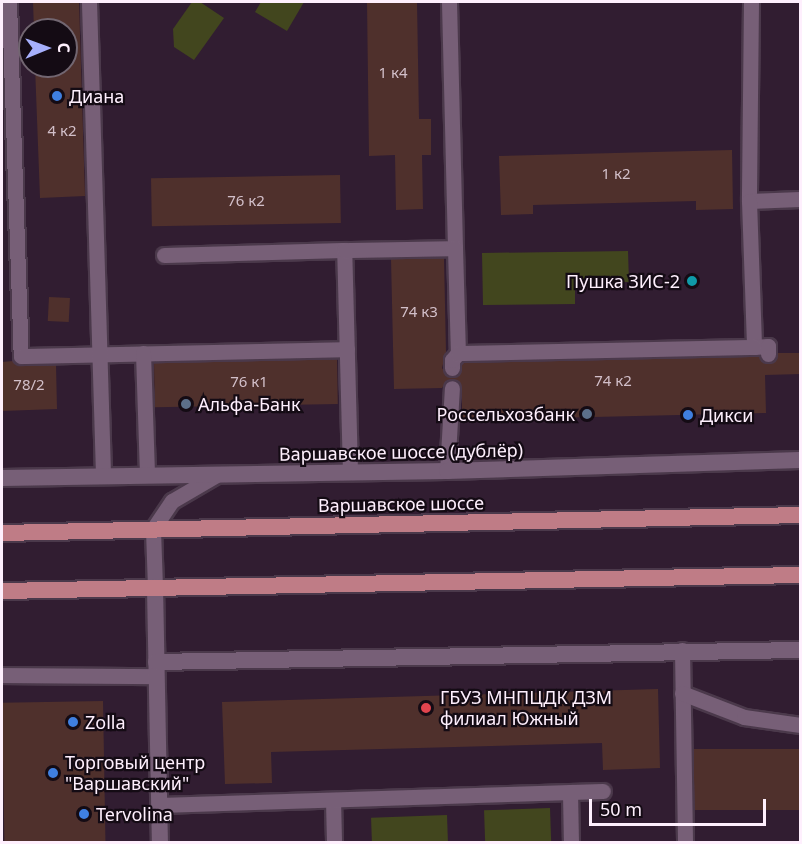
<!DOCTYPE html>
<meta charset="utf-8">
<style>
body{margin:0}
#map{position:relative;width:802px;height:844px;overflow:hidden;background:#311d31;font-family:"Noto Sans",sans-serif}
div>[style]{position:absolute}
.green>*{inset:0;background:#42461e;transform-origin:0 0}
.building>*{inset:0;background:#4f302c;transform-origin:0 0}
.roads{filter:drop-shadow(2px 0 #4b394b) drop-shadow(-2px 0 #4b394b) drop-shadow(0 2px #4b394b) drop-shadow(0 -2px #4b394b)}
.service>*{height:15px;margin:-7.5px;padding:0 7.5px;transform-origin:7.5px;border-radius:7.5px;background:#775f77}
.minor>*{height:16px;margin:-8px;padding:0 8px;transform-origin:8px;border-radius:8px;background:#775f77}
.tertiary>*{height:16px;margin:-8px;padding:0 8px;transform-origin:8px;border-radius:8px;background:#775f77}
.primary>*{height:16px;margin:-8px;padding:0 8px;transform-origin:8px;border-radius:8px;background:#bf7c86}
.dots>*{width:16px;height:16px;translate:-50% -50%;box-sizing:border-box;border:3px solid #140b14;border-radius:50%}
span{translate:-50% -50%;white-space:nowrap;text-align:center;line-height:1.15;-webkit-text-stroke:4.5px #140b14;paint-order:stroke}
.number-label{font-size:15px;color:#d2bfc9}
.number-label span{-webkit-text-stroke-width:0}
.poi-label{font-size:18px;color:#feeffd}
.left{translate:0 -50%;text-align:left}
.right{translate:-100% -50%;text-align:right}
.street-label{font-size:18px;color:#feeffd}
.frame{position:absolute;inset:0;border:3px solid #feeffd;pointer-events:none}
.north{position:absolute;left:18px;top:18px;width:60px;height:60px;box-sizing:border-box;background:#140b14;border:2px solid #726671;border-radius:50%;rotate:89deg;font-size:16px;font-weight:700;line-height:24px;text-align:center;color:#feeffd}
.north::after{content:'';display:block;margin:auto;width:21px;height:27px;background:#a7b0fc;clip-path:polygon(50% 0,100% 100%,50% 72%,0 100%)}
.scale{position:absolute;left:589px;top:799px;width:177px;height:27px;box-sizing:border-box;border:3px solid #feeffd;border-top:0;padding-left:8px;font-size:18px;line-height:21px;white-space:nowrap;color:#feeffd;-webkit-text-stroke:4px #140b14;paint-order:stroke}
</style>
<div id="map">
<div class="green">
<i style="clip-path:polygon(192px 2px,200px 2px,224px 18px,194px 60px,174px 47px,173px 29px)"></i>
<i style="clip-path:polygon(261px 2px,304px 2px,287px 31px,255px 12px)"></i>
<i style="clip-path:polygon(628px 251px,629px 282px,575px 283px,575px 304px,483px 305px,482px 253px)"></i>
<i style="left:550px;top:808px;width:34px;height:66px;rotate:88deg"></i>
<i style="left:447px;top:815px;width:27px;height:76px;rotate:88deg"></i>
</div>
<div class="building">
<i style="clip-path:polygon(33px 2px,79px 2px,85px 196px,40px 198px,35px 66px,66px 66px,66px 30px,34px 30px)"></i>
<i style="clip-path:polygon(367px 2px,417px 2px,419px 119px,431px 119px,431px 155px,422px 155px,423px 209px,396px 210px,395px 155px,369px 156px)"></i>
<i style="clip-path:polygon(732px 150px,733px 209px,696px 210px,696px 201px,533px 205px,533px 214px,501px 215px,499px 156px)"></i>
<i style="left:340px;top:175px;width:48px;height:189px;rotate:89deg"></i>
<i style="clip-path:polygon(444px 258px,446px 352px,442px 368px,448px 377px,457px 376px,463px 363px,759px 356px,763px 362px,769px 364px,776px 359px,778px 353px,801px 353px,801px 374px,765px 375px,766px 413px,462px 420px,462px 388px,457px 380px,447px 380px,442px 388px,394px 389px,391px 259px)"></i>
<i style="left:49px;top:297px;width:21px;height:24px;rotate:3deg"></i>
<i style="left:337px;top:359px;width:45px;height:183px;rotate:89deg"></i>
<i style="clip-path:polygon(13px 361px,21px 366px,56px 365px,57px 409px,2px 411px,2px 362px)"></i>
<i style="clip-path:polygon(658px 689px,660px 768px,603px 770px,602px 743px,271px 752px,272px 783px,225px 784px,222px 702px)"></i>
<i style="left:103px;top:701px;width:142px;height:101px;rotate:89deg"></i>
<i style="left:801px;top:749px;width:61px;height:107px;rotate:90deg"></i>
</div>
<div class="roads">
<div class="service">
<i style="left:9px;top:2px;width:354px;rotate:88.1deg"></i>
<i style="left:21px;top:356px;width:326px;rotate:-1.2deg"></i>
<i style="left:89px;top:2px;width:474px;rotate:88.3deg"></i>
<i style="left:449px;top:2px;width:246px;rotate:88.6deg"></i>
<i style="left:751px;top:2px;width:199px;rotate:90.6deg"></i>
<i style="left:749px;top:201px;width:51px;rotate:-2.2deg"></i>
<i style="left:749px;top:201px;width:146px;rotate:88deg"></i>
<i style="left:754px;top:347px;width:14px;rotate:-4deg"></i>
<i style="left:768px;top:346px;width:8px;rotate:90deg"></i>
<i style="left:164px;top:255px;width:180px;rotate:-1.6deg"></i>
<i style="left:143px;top:353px;width:122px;rotate:88.1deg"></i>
<i style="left:452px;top:368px;width:8px;rotate:-90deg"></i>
<i style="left:452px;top:360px;width:9px;rotate:-49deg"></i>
<i style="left:447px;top:471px;width:83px;rotate:-86.6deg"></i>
<i style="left:350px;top:472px;width:222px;rotate:-91.5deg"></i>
<i style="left:344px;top:250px;width:111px;rotate:-1deg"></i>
<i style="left:455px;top:248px;width:105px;rotate:88.4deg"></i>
<i style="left:458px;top:353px;width:296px;rotate:-1.2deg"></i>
<i style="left:155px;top:587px;width:58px;rotate:-92deg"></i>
<i style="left:153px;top:529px;width:34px;rotate:-56deg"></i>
<i style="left:172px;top:501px;width:50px;rotate:-30.2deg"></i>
<i style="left:682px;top:650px;width:192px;rotate:89.1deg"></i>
<i style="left:2px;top:675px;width:154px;rotate:0.4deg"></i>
<i style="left:682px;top:693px;width:66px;rotate:21.2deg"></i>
<i style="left:744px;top:717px;width:57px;rotate:8.1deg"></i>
<i style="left:570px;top:792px;width:50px;rotate:88.9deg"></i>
<i style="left:333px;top:800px;width:42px;rotate:88.6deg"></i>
<i style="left:159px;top:805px;width:444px;rotate:-1.8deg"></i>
</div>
<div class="minor">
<i style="left:155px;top:587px;width:255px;rotate:88.9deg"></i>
<i style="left:156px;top:662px;width:644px;rotate:-1.07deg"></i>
</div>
<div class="tertiary">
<i style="left:2px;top:478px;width:445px;rotate:-0.9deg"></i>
<i style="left:447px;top:471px;width:353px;rotate:-1.8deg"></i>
</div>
<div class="primary">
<i style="left:2px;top:533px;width:798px;rotate:-1.29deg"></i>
<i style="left:2px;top:591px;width:798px;rotate:-1.15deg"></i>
</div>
</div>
<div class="dots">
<i style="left:57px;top:96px;background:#3f7fe0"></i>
<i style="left:692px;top:281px;background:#0f9aa8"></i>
<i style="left:186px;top:404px;background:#5c6f8a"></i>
<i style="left:587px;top:414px;background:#5c6f8a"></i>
<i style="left:688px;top:415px;background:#3f7fe0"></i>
<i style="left:426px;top:708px;background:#e0444e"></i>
<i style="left:73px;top:722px;background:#3f7fe0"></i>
<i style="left:53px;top:773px;background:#3f7fe0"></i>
<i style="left:84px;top:814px;background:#3f7fe0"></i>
</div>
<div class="number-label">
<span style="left:393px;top:73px">1 к4</span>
<span style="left:62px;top:131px">4 к2</span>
<span style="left:616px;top:174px">1 к2</span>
<span style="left:246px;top:201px">76 к2</span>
<span style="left:419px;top:312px">74 к3</span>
<span style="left:613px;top:381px">74 к2</span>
<span style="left:249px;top:382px">76 к1</span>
<span style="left:29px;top:385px">78/2</span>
</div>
<div class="poi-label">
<span class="left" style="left:69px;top:96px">Диана</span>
<span class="right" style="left:680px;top:281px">Пушка ЗИС-2</span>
<span class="left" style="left:198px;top:404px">Альфа-Банк</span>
<span class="right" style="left:575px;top:414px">Россельхозбанк</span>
<span class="left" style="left:700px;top:415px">Дикси</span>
<span class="left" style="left:440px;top:708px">ГБУЗ МНПЦДК ДЗМ<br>филиал Южный</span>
<span class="left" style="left:85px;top:722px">Zolla</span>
<span class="left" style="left:65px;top:773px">Торговый центр<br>"Варшавский"</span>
<span class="left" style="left:96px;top:814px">Tervolina</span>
</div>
<div class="street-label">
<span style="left:401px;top:452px;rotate:-1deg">Варшавское шоссе (дублёр)</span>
<span style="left:401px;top:504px;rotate:-1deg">Варшавское шоссе</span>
</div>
<div class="frame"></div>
<div class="north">С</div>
<div class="scale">50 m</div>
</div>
